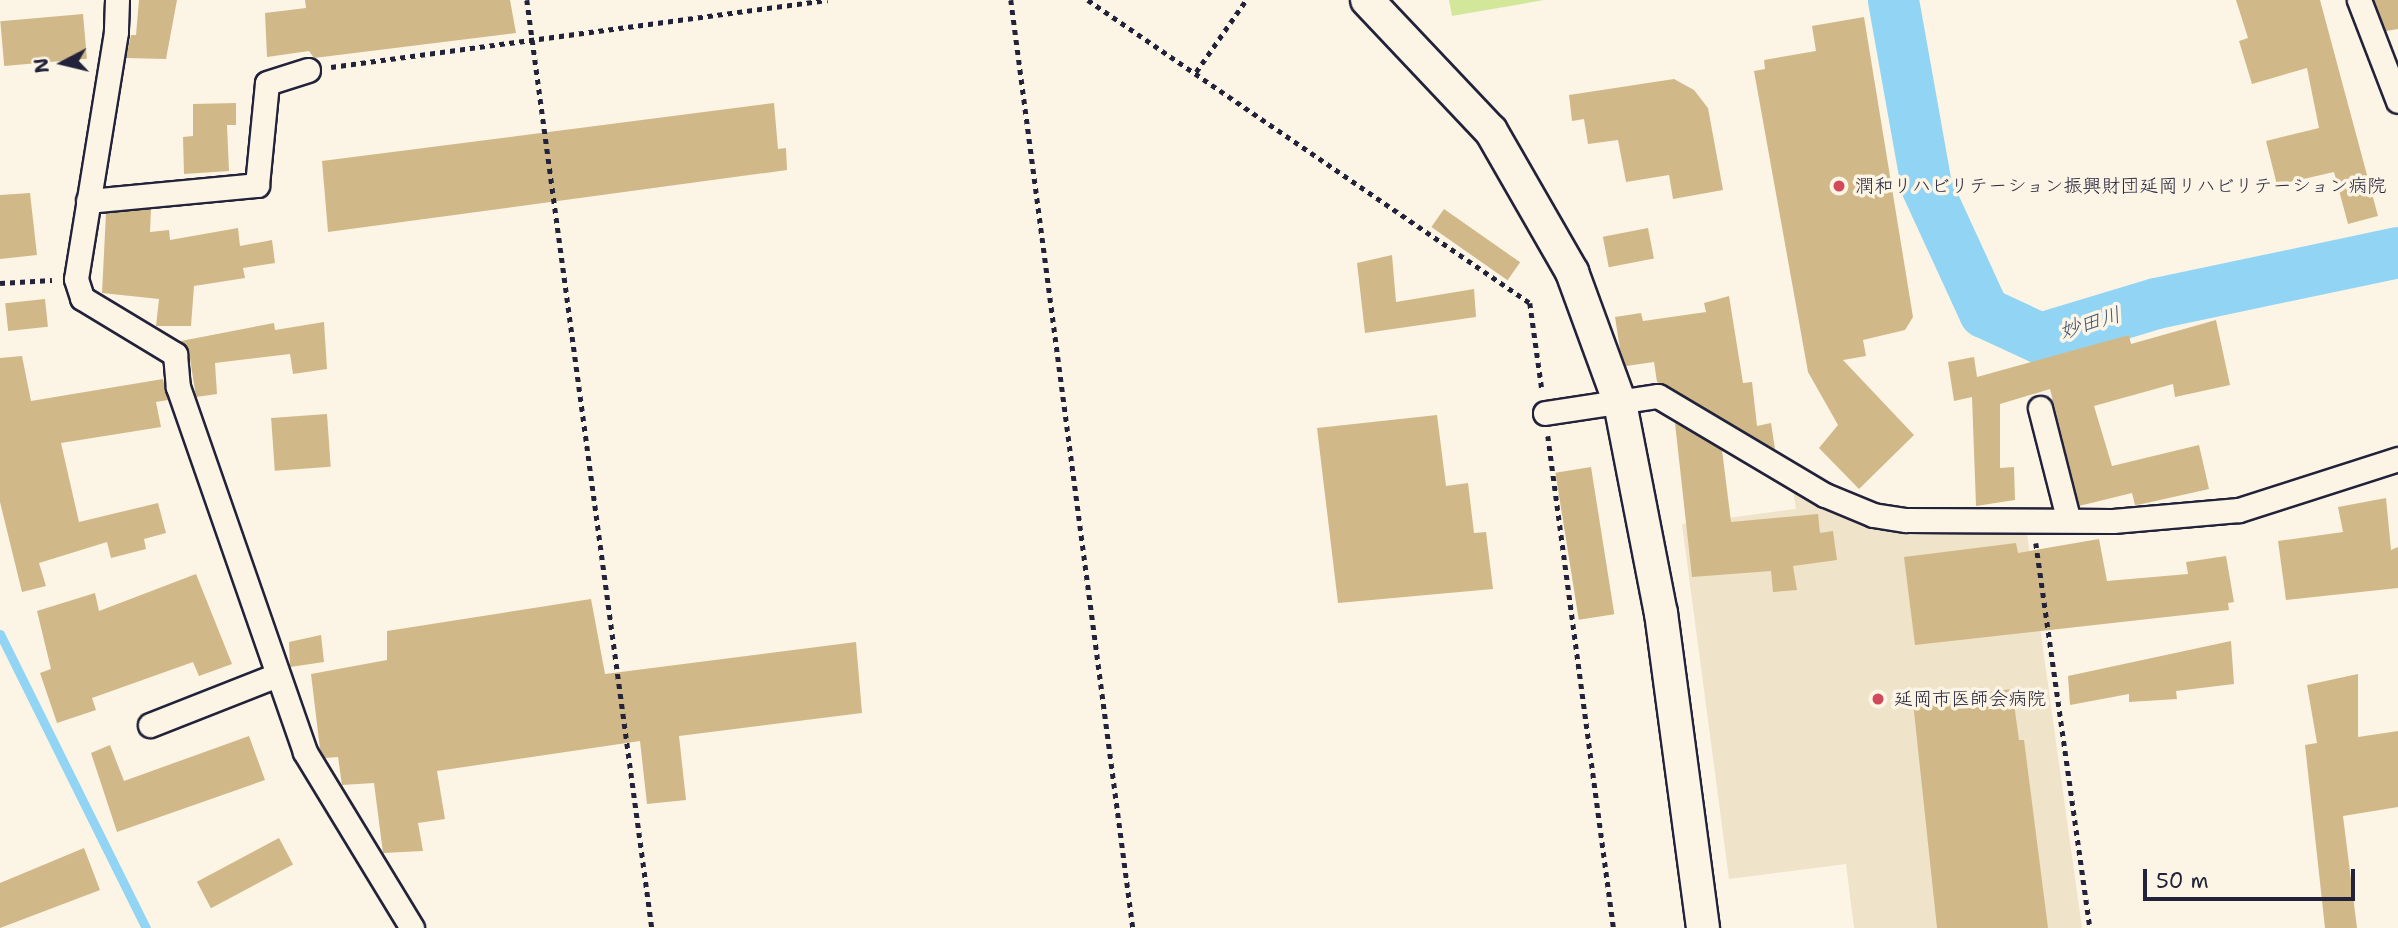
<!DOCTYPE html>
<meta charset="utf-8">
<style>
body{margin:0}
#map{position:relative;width:2398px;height:928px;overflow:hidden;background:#fcf5e5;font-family:"Shantell Sans","Klee One",sans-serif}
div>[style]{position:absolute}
.built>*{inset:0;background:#efe3c9}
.green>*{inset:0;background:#d3e79b}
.stream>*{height:9px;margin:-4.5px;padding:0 4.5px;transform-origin:4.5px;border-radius:4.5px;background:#92d4f4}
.river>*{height:51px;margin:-25.5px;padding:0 25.5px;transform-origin:25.5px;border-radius:25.5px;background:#92d4f4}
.building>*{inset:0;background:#d1b888;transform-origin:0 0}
.path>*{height:4.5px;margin-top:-2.25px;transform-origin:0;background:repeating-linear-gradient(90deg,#22223b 0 5px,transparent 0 10px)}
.roads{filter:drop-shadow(2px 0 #22223b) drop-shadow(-2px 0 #22223b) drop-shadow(0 2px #22223b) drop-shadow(0 -2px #22223b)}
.street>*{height:23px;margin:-11.5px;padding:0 11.5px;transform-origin:11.5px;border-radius:11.5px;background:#fcf5e5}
.secondary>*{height:32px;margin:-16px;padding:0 16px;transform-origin:16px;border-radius:16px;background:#fcf5e5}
.dots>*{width:19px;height:19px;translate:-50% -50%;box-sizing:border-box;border:4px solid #fcf5e5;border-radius:50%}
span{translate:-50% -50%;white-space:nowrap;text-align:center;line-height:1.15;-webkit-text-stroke:7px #fcf5e5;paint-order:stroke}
.poi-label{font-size:19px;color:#22223b}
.left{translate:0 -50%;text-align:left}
.water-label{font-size:21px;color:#445772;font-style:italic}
.north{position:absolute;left:28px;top:28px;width:70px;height:70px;-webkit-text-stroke:5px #fcf5e5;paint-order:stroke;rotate:263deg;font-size:19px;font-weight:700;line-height:28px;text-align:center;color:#22223b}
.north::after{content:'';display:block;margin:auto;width:24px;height:32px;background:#22223b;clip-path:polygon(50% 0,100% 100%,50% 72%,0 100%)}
.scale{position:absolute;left:2143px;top:869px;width:212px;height:32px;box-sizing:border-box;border:4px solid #22223b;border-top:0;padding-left:9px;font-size:21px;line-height:24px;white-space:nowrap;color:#22223b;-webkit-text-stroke:5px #fcf5e5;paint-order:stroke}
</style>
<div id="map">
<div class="built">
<i style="clip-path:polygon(1793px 491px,1858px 524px,1896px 533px,2027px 534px,2082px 928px,1854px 928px,1846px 864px,1729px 879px,1682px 524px,1796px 509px)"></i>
</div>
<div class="green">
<i style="clip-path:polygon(1449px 0,1544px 0,1452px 16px)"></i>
</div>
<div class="stream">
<i style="left:0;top:634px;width:328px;rotate:63.6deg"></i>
</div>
<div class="river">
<i style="left:1893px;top:0;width:189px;rotate:79.9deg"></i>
<i style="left:1926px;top:186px;width:139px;rotate:65.3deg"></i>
<i style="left:1984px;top:312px;width:62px;rotate:24.9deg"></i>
<i style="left:2040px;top:338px;width:121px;rotate:-16.8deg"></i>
<i style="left:2156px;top:303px;width:247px;rotate:-11.9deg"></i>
</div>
<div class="building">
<i style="clip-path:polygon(139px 0,177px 0,166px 59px,126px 58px,131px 35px,136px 35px)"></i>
<i style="clip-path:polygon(305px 0,510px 0,516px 33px,314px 58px,309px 51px,267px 57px,265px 13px,306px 8px)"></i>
<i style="clip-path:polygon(2236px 0,2320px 0,2378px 216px,2348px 224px,2334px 172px,2277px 185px,2266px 141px,2319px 128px,2307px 68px,2252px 84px,2239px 41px,2248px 38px)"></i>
<i style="clip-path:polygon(2374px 0,2398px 0,2398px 29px,2386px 31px)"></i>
<i style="left:83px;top:14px;width:45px;height:83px;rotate:85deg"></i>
<i style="clip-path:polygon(1864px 17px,1913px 317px,1905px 330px,1863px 340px,1866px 356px,1843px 360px,1914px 435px,1859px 489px,1819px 448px,1838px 425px,1808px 372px,1754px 71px,1765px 69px,1764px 60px,1816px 51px,1812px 26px)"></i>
<i style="clip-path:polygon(1674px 79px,1694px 90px,1708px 108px,1723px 190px,1673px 199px,1669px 175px,1626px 182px,1618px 140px,1588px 144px,1584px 119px,1572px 121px,1569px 95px)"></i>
<i style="clip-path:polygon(236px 103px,236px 125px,227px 125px,229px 171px,184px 174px,183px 137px,193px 136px,193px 104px)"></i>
<i style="clip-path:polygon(774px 103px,778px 149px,786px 148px,787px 170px,328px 232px,322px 161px)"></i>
<i style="clip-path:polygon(30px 193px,37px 255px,0 259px,0 195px)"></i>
<i style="clip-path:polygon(151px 209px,150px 232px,169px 230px,170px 240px,238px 228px,240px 246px,272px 240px,275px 263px,243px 268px,245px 278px,194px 286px,191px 326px,156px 326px,159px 299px,102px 293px,106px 213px)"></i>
<i style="left:1444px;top:209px;width:93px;height:22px;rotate:35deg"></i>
<i style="left:1648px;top:228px;width:31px;height:46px;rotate:79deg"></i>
<i style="clip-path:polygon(1392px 255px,1396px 302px,1474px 289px,1476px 317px,1365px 333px,1357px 263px)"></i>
<i style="clip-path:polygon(1729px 296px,1743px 383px,1752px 382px,1757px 426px,1771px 423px,1775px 449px,1657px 382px,1654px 362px,1626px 366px,1620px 349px,1615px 317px,1641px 313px,1643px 321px,1706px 312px,1704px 303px)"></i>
<i style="left:45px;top:299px;width:28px;height:40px;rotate:84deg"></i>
<i style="clip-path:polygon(2216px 320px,2230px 385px,2175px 397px,2173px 384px,2094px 406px,2112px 466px,2199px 445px,2209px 489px,2142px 504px,2135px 505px,2132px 493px,2079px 506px,2050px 389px,2000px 404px,2000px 468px,2014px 467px,2015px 500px,1976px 506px,1972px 397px,1954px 401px,1948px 362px,1974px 357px,1977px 377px,2129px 335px,2131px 344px)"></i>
<i style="clip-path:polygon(324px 322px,327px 369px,293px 374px,290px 354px,215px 363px,217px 394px,196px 397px,189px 352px,181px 341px,274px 323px,275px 330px)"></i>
<i style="clip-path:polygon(22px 356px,31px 401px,163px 379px,168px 400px,156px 402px,161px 427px,61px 443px,79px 522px,158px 503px,166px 533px,144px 539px,146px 549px,111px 558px,107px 542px,39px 563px,46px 586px,22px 592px,0 502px,0 358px)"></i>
<i style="left:327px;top:414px;width:53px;height:56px;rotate:86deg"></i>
<i style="clip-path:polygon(1437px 415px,1446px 486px,1468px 483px,1474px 533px,1486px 532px,1493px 589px,1338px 603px,1317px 428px)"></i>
<i style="clip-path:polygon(1675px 423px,1722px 450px,1731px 522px,1818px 514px,1820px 533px,1833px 531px,1837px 560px,1793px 566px,1797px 590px,1773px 592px,1771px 571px,1692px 577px)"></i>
<i style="left:1591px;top:467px;width:149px;height:36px;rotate:81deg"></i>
<i style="clip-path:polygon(2386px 498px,2391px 550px,2398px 547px,2398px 588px,2286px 600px,2278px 541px,2343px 532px,2338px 507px)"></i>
<i style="clip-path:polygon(2099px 539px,2107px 581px,2188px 574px,2186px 562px,2226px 556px,2234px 602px,2228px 603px,2229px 610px,1915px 645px,1904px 557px,2016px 543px,2018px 553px)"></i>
<i style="clip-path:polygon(196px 574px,232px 664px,199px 676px,193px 662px,92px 698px,96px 710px,57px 723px,40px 673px,51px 669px,37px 611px,95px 593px,99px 611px)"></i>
<i style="clip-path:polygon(591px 599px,605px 674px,856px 642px,862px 713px,679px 736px,686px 800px,647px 804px,640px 741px,437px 771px,445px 819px,418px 823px,423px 851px,383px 853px,374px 783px,342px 785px,338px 757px,325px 758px,320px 749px,311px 674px,387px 660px,387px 631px)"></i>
<i style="clip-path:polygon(321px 635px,324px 662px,290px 667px,289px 642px)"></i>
<i style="clip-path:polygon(2231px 641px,2234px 684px,2176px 691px,2177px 699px,2129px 702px,2129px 694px,2070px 705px,2068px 676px)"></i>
<i style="clip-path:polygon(2358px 674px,2358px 737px,2398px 731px,2398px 807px,2343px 816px,2357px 928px,2325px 928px,2305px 745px,2317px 743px,2307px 685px)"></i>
<i style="clip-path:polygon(2012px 689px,2019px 740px,2024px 740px,2048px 928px,1937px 928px,1913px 702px)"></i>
<i style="clip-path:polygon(249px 736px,265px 780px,117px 832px,91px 753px,110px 745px,124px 781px)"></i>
<i style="left:279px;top:838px;width:30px;height:93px;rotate:62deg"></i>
<i style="clip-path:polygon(84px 848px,100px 890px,0 928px,0 883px)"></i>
</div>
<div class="path">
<i style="left:527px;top:0;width:936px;rotate:82.33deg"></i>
<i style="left:1011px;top:0;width:936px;rotate:82.51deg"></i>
<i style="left:1088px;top:0;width:536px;rotate:34.43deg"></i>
<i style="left:1530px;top:303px;width:87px;rotate:82.1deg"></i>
<i style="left:331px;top:67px;width:501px;rotate:-7.69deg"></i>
<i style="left:1196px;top:72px;width:88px;rotate:-55.2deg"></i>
<i style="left:0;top:283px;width:52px;rotate:-3.3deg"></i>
<i style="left:1548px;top:436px;width:496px;rotate:82.4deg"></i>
<i style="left:2036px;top:543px;width:389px;rotate:82deg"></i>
</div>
<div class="roads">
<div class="street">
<i style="left:117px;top:0;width:32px;rotate:92deg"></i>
<i style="left:116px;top:32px;width:250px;rotate:99.2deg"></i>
<i style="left:76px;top:279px;width:20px;rotate:72deg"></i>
<i style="left:82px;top:298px;width:109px;rotate:31.1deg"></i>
<i style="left:175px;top:354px;width:33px;rotate:85deg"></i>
<i style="left:178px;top:387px;width:386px;rotate:70.8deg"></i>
<i style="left:305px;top:752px;width:206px;rotate:58.7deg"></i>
<i style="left:2359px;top:0;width:108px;rotate:68.9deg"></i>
<i style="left:88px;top:201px;width:170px;rotate:-5.4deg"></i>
<i style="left:257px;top:185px;width:102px;rotate:-84.4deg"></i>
<i style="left:267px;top:83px;width:43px;rotate:-17.6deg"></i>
<i style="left:2040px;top:408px;width:114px;rotate:75.7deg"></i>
<i style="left:1545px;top:413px;width:114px;rotate:-8.6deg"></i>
<i style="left:1658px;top:396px;width:194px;rotate:30.7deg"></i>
<i style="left:1825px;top:495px;width:52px;rotate:22.6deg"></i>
<i style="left:1873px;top:515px;width:33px;rotate:9deg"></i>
<i style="left:1906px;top:520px;width:207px;rotate:0.3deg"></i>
<i style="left:2113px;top:521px;width:126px;rotate:-5deg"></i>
<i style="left:2239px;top:510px;width:167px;rotate:-17.8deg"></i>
<i style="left:150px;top:725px;width:136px;rotate:-21.5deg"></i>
</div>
<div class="secondary">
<i style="left:1367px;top:0;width:180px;rotate:46.6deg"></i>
<i style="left:1491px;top:131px;width:163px;rotate:60.1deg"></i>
<i style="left:1572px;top:272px;width:140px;rotate:69.9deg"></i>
<i style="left:1620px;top:403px;width:214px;rotate:79deg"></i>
<i style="left:1661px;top:613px;width:318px;rotate:82.4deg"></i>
</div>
</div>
<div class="dots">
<i style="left:1839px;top:186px;background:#d1495b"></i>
<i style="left:1878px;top:699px;background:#d1495b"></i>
</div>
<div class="poi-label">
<span class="left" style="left:1855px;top:186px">潤和リハビリテーション振興財団延岡リハビリテーション病院</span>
<span class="left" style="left:1894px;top:699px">延岡市医師会病院</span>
</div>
<div class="water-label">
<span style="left:2090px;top:323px;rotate:-17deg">妙田川</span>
</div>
<div class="north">N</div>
<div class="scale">50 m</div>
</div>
